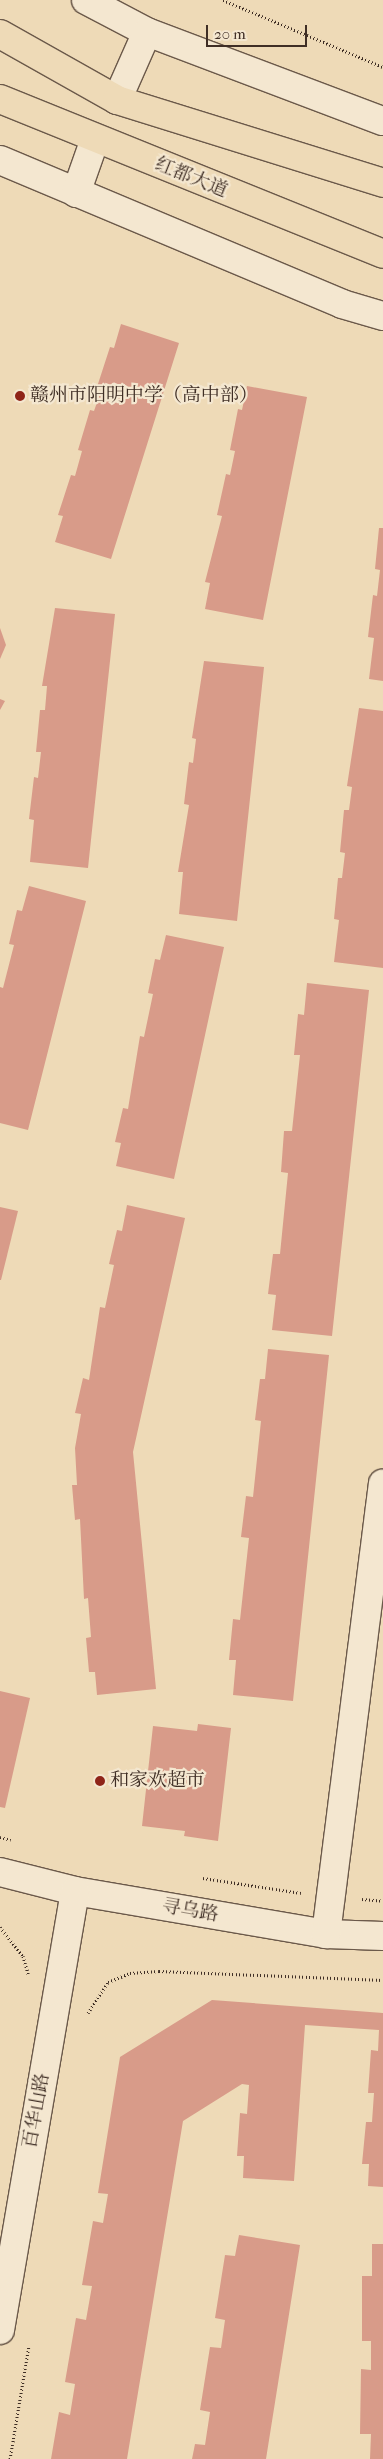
<!DOCTYPE html>
<meta charset="utf-8">
<style>
body{margin:0}
#map{position:relative;width:383px;height:2459px;overflow:hidden;background:#eedab7;font-family:"IM FELL French Canon","Noto Serif SC",serif}
div>[style]{position:absolute}
.building>*{inset:0;background:#d89b89}
.path>*{height:3px;margin-top:-1.5px;transform-origin:0;background:repeating-linear-gradient(90deg,#3f2e25 0 1px,transparent 0 3.5px)}
.roads{filter:drop-shadow(1px 0 #6b594a) drop-shadow(-1px 0 #6b594a) drop-shadow(0 1px #6b594a) drop-shadow(0 -1px #6b594a)}
.tertiary>*{height:28px;margin:-14px;padding:0 14px;transform-origin:14px;border-radius:14px;background:#f4e7d0}
.primary>*{height:28px;margin:-14px;padding:0 14px;transform-origin:14px;border-radius:14px;background:#eedab7}
.dots>*{width:14px;height:14px;translate:-50% -50%;box-sizing:border-box;border:2px solid #f4e7d0;border-radius:50%}
span{translate:-50% -50%;white-space:nowrap;text-align:center;line-height:1.15;-webkit-text-stroke:4.5px #f4e7d0;paint-order:stroke}
.street-label{font-size:19px;color:#3f2e25}
.poi-label{font-size:19px;color:#3f2e25}
.left{translate:0 -50%;text-align:left}
.scale{position:absolute;left:206px;top:25px;width:101px;height:22px;box-sizing:border-box;border:2px solid #3f2e25;border-top:0;padding-left:6px;font-size:15px;line-height:18px;white-space:nowrap;color:#3f2e25;-webkit-text-stroke:4px #f4e7d0;paint-order:stroke}
</style>
<div id="map">
<div class="building">
<i style="clip-path:polygon(121px 324px,179px 343px,111px 559px,55px 542px,63px 516px,58px 515px,71px 475px,75px 476px,82px 451px,78px 450px,90px 410px,94px 411px,102px 388px,97px 387px,110px 347px,114px 348px)"></i>
<i style="clip-path:polygon(247px 386px,307px 397px,263px 620px,205px 609px,210px 583px,205px 582px,222px 516px,217px 515px,226px 474px,230px 475px,235px 451px,230px 450px,238px 409px,242px 410px)"></i>
<i style="clip-path:polygon(379px 528px,383px 528px,383px 681px,369px 679px,374px 638px,368px 637px,373px 595px,377px 596px,380px 570px,375px 569px)"></i>
<i style="clip-path:polygon(55px 608px,115px 614px,88px 868px,30px 862px,34px 820px,29px 819px,34px 777px,38px 778px,41px 752px,36px 752px,40px 710px,45px 710px,47px 686px,42px 686px)"></i>
<i style="clip-path:polygon(0 628px,6px 645px,0 659px)"></i>
<i style="clip-path:polygon(204px 661px,264px 667px,237px 921px,179px 914px,183px 872px,178px 872px,189px 805px,184px 804px,189px 762px,193px 763px,196px 739px,192px 738px)"></i>
<i style="clip-path:polygon(0 699px,5px 701px,0 710px)"></i>
<i style="clip-path:polygon(359px 708px,383px 711px,383px 968px,334px 962px,339px 920px,334px 919px,338px 878px,342px 878px,345px 853px,340px 852px,344px 810px,349px 810px,352px 787px,347px 786px)"></i>
<i style="clip-path:polygon(29px 886px,86px 901px,28px 1130px,0 1123px,0 987px,3px 988px,14px 945px,9px 944px,17px 910px,22px 911px)"></i>
<i style="clip-path:polygon(166px 935px,224px 947px,174px 1179px,116px 1166px,121px 1143px,115px 1142px,123px 1108px,128px 1109px,140px 1036px,144px 1037px,153px 994px,148px 993px,155px 959px,160px 960px)"></i>
<i style="clip-path:polygon(307px 983px,369px 990px,332px 1336px,272px 1330px,276px 1295px,268px 1294px,273px 1254px,280px 1254px,288px 1173px,281px 1172px,284px 1131px,292px 1131px,300px 1055px,294px 1055px,298px 1014px,304px 1015px)"></i>
<i style="clip-path:polygon(127px 1205px,185px 1218px,133px 1452px,156px 1689px,97px 1695px,95px 1672px,89px 1672px,86px 1638px,91px 1637px,88px 1598px,84px 1599px,80px 1519px,75px 1520px,72px 1485px,77px 1485px,75px 1448px,81px 1414px,75px 1413px,83px 1378px,89px 1380px,100px 1307px,105px 1308px,114px 1265px,109px 1264px,117px 1230px,122px 1231px)"></i>
<i style="clip-path:polygon(0 1207px,18px 1211px,1px 1280px,0 1280px)"></i>
<i style="clip-path:polygon(268px 1349px,329px 1355px,293px 1701px,233px 1695px,236px 1660px,229px 1660px,233px 1619px,240px 1620px,249px 1538px,241px 1537px,246px 1496px,253px 1497px,261px 1421px,255px 1420px,260px 1379px,265px 1379px)"></i>
<i style="clip-path:polygon(0 1691px,30px 1698px,5px 1808px,0 1807px)"></i>
<i style="clip-path:polygon(198px 1724px,231px 1728px,218px 1841px,184px 1836px,185px 1831px,142px 1826px,153px 1726px,197px 1731px)"></i>
<i style="clip-path:polygon(212px 2000px,383px 2013px,383px 2187px,368px 2186px,369px 2164px,362px 2164px,366px 2122px,372px 2122px,374px 2093px,368px 2093px,371px 2050px,378px 2051px,379px 2030px,305px 2025px,294px 2181px,243px 2178px,244px 2156px,237px 2156px,240px 2113px,247px 2114px,249px 2085px,242px 2084px,183px 2121px,127px 2459px,51px 2459px,59px 2412px,70px 2415px,75px 2384px,65px 2382px,76px 2318px,86px 2320px,92px 2286px,82px 2285px,93px 2221px,103px 2223px,108px 2194px,98px 2193px,120px 2057px)"></i>
<i style="clip-path:polygon(239px 2235px,300px 2245px,266px 2459px,192px 2459px,195px 2444px,205px 2445px,210px 2412px,200px 2410px,210px 2347px,221px 2348px,225px 2320px,215px 2318px,225px 2255px,235px 2256px)"></i>
<i style="clip-path:polygon(372px 2244px,383px 2244px,383px 2459px,370px 2459px,371px 2434px,360px 2434px,361px 2369px,371px 2370px,371px 2341px,362px 2341px,362px 2276px,372px 2276px)"></i>
</div>
<div class="path">
<i style="left:223px;top:0;width:173px;rotate:22.7deg"></i>
<i style="left:0;top:1837px;width:11px;rotate:15deg"></i>
<i style="left:203px;top:1878px;width:99px;rotate:8.7deg"></i>
<i style="left:362px;top:1899px;width:21px;rotate:5deg"></i>
<i style="left:0;top:1927px;width:37px;rotate:52deg"></i>
<i style="left:23px;top:1956px;width:19px;rotate:74deg"></i>
<i style="left:88px;top:2013px;width:37px;rotate:-57deg"></i>
<i style="left:108px;top:1982px;width:24px;rotate:-22deg"></i>
<i style="left:130px;top:1973px;width:29px;rotate:-4deg"></i>
<i style="left:159px;top:1971px;width:224px;rotate:2.3deg"></i>
<i style="left:10px;top:2459px;width:115px;rotate:-80.5deg"></i>
</div>
<div class="roads">
<div class="tertiary">
<i style="left:86px;top:0;width:69px;rotate:27.7deg"></i>
<i style="left:147px;top:32px;width:252px;rotate:20.7deg"></i>
<i style="left:117px;top:100px;width:74px;rotate:-66.2deg"></i>
<i style="left:0;top:160px;width:371px;rotate:22.8deg"></i>
<i style="left:342px;top:304px;width:43px;rotate:16.3deg"></i>
<i style="left:76px;top:193px;width:57px;rotate:-70.6deg"></i>
<i style="left:0;top:1872px;width:77px;rotate:14.2deg"></i>
<i style="left:75px;top:1891px;width:255px;rotate:9.7deg"></i>
<i style="left:326px;top:1934px;width:57px;rotate:2deg"></i>
<i style="left:326px;top:1934px;width:454px;rotate:-82.8deg"></i>
<i style="left:0;top:2330px;width:445px;rotate:-80.3deg"></i>
</div>
<div class="primary">
<i style="left:0;top:34px;width:134px;rotate:29.4deg"></i>
<i style="left:117px;top:100px;width:279px;rotate:17.3deg"></i>
<i style="left:0;top:99px;width:413px;rotate:22deg"></i>
</div>
</div>
<div class="dots">
<i style="left:20px;top:396px;background:#8f2418"></i>
<i style="left:100px;top:1781px;background:#8f2418"></i>
</div>
<div class="street-label">
<span style="left:191px;top:178px;rotate:22deg">红都大道</span>
<span style="left:190px;top:1911px;rotate:10deg">寻乌路</span>
<span style="left:37px;top:2111px;rotate:-80deg">百华山路</span>
</div>
<div class="poi-label">
<span class="left" style="left:30px;top:396px">赣州市阳明中学（高中部）</span>
<span class="left" style="left:110px;top:1781px">和家欢超市</span>
</div>
<div class="scale">20 m</div>
</div>
